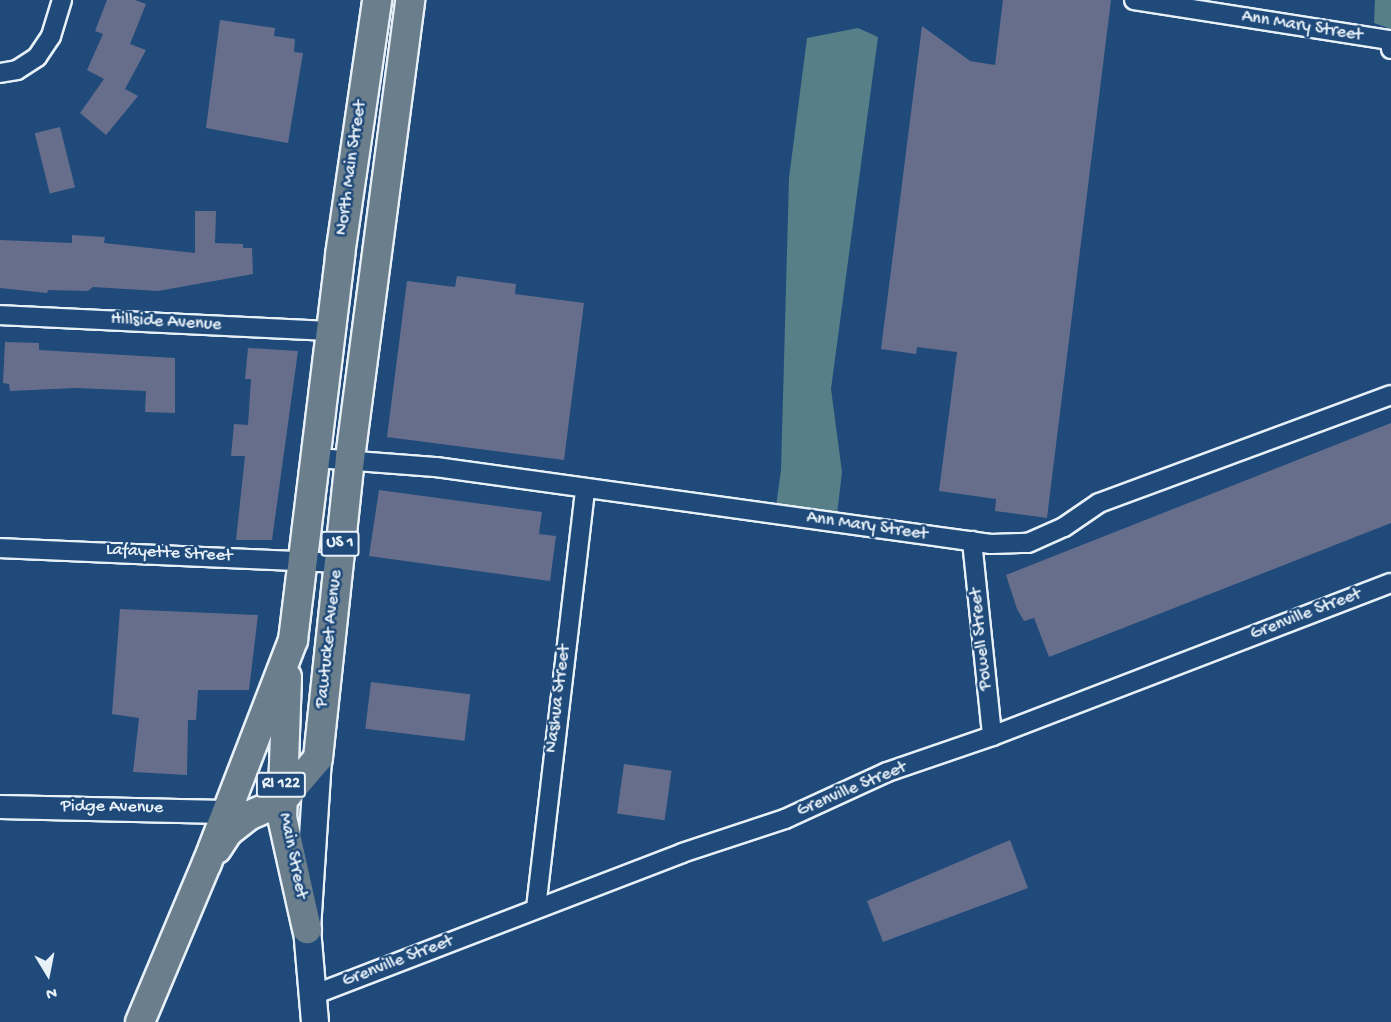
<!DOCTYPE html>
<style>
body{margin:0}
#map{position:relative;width:1391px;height:1022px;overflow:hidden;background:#1f4a7a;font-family:"Gochi Hand",sans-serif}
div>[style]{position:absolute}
.green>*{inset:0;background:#567f87}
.building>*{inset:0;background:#676e8c;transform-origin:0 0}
.roads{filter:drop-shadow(2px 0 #e8f1f8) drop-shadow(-2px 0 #e8f1f8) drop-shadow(0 2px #e8f1f8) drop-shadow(0 -2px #e8f1f8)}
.minor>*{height:18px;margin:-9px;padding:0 9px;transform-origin:9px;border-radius:9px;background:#1f4a7a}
.tertiary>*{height:22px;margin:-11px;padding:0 11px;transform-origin:11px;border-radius:11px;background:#1f4a7a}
.secondary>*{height:26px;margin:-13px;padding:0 13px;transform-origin:13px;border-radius:13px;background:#1f4a7a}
.primary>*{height:28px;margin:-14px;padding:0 14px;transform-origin:14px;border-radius:14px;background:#6b7e8b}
span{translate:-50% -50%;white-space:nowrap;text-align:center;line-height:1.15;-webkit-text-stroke:5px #1f4a7a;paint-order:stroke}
.shield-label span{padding:2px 4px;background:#1f4a7a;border:2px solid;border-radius:4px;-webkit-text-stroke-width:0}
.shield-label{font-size:16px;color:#e8f1f8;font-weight:700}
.street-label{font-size:18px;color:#e8f1f8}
.north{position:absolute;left:18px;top:944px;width:60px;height:60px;-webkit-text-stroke:4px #1f4a7a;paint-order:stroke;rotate:170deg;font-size:16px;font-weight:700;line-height:24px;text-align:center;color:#e8f1f8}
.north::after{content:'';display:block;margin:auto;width:21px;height:27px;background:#e8f1f8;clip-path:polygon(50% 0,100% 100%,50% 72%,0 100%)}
</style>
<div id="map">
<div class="green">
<i style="clip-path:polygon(1375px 0,1391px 0,1391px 29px,1374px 23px)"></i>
<i style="clip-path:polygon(858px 28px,878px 37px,831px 389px,842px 472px,836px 523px,775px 514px,781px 470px,789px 178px,807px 38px)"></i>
</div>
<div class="building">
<i style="clip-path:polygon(107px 0,135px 0,146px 4px,130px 44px,146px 50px,125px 89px,138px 96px,106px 135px,80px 113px,104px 79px,87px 70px,103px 34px,95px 31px)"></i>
<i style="clip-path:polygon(1003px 0,1111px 0,1047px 518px,995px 511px,996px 499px,939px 491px,957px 352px,917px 347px,916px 354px,881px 349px,922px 26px,970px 61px,995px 65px)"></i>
<i style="clip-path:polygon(220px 20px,275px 28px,274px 36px,295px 39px,294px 52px,303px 53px,288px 143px,206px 128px)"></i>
<i style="left:60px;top:127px;width:62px;height:26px;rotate:76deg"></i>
<i style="clip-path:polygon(195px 211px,216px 211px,215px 243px,243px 244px,243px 248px,252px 248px,253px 274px,158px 291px,93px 287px,88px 291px,48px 290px,47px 293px,0 288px,0 240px,72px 243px,72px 235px,105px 237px,104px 243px,195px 253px)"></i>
<i style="clip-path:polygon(457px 276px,516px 284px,515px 294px,584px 303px,564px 460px,387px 437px,407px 281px,455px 287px)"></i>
<i style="clip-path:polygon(5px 342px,39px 343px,39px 350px,175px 358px,175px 413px,145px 412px,146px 391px,76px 388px,10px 391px,9px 384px,3px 383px)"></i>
<i style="clip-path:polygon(248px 348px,298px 351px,272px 540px,236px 540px,245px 456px,231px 456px,234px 424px,248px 425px,251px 379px,245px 379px)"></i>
<i style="clip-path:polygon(1391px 423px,1391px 523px,1049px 657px,1034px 618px,1024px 621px,1017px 609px,1006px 575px)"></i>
<i style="clip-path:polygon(379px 490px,542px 512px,539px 534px,556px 536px,550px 581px,369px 556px)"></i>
<i style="clip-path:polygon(120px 609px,258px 615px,249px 690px,198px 690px,196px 720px,188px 720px,187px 775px,133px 772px,139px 718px,112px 714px)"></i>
<i style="left:371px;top:682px;width:100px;height:47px;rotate:7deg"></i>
<i style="left:624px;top:764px;width:48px;height:50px;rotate:8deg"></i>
<i style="clip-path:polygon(1010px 840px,1028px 888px,883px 942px,867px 901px)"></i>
</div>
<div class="roads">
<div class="minor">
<i style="left:1134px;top:0;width:259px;rotate:8.9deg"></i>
<i style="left:1390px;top:40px;width:9px;rotate:84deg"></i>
<i style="left:0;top:73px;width:17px;rotate:-10deg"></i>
<i style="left:17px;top:70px;width:24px;rotate:-33deg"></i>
<i style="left:37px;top:57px;width:25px;rotate:-56deg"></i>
<i style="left:51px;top:36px;width:38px;rotate:-73deg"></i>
<i style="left:0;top:315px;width:331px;rotate:2.8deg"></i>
<i style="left:316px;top:458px;width:120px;rotate:4.3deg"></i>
<i style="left:436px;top:467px;width:560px;rotate:7.9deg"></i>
<i style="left:991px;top:544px;width:37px;rotate:-2deg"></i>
<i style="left:1028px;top:543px;width:39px;rotate:-24deg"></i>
<i style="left:1064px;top:527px;width:42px;rotate:-34.4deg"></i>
<i style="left:1099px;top:503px;width:311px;rotate:-20.3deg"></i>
<i style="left:972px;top:541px;width:196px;rotate:84.1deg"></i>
<i style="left:0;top:548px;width:338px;rotate:2.5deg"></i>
<i style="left:536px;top:908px;width:421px;rotate:-83.3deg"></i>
<i style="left:313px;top:995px;width:395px;rotate:-21deg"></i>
<i style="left:682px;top:853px;width:108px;rotate:-18.3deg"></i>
<i style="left:785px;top:819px;width:112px;rotate:-24.7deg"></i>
<i style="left:887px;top:772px;width:111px;rotate:-18.9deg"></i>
<i style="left:992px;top:736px;width:427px;rotate:-21deg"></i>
</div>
<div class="tertiary">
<i style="left:0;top:807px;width:224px;rotate:1.3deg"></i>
</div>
<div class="secondary">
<i style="left:315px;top:1022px;width:93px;rotate:-94.9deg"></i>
<i style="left:307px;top:929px;width:171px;rotate:-86.3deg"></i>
</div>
<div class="primary">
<i style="left:287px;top:677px;width:140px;rotate:92deg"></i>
<i style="left:282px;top:817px;width:115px;rotate:77.4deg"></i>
<i style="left:217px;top:849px;width:20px;rotate:-57deg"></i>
<i style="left:228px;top:832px;width:28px;rotate:-38deg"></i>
<i style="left:250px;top:815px;width:34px;rotate:-23deg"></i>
<i style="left:281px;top:802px;width:57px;rotate:-49.9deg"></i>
<i style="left:318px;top:758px;width:302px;rotate:-83.9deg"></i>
<i style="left:350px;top:458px;width:462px;rotate:-82.5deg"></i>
<i style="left:140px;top:1022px;width:173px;rotate:-67.2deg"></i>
<i style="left:207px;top:863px;width:239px;rotate:-68.9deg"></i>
<i style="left:293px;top:640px;width:388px;rotate:-83deg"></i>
<i style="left:340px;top:255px;width:258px;rotate:-81.7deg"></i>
</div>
</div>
<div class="shield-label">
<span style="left:340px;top:544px">US 1</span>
<span style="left:281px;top:785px">RI 122</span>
</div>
<div class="street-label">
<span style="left:1302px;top:27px;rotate:9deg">Ann Mary Street</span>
<span style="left:352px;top:168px;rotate:-82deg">North Main Street</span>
<span style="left:166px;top:323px;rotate:3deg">Hillside Avenue</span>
<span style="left:867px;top:527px;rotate:8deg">Ann Mary Street</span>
<span style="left:169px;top:554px;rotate:3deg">Lafayette Street</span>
<span style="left:1306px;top:615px;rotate:-21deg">Grenville Street</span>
<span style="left:330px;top:639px;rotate:-84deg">Pawtucket Avenue</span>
<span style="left:982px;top:639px;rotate:-96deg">Powell Street</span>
<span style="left:559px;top:699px;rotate:-83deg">Nashua Street</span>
<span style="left:852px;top:790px;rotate:-23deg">Grenville Street</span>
<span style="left:112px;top:808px;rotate:1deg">Pidge Avenue</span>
<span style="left:292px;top:856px;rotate:78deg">Main Street</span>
<span style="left:398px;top:962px;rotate:-21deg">Grenville Street</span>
</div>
<div class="north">N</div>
</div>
